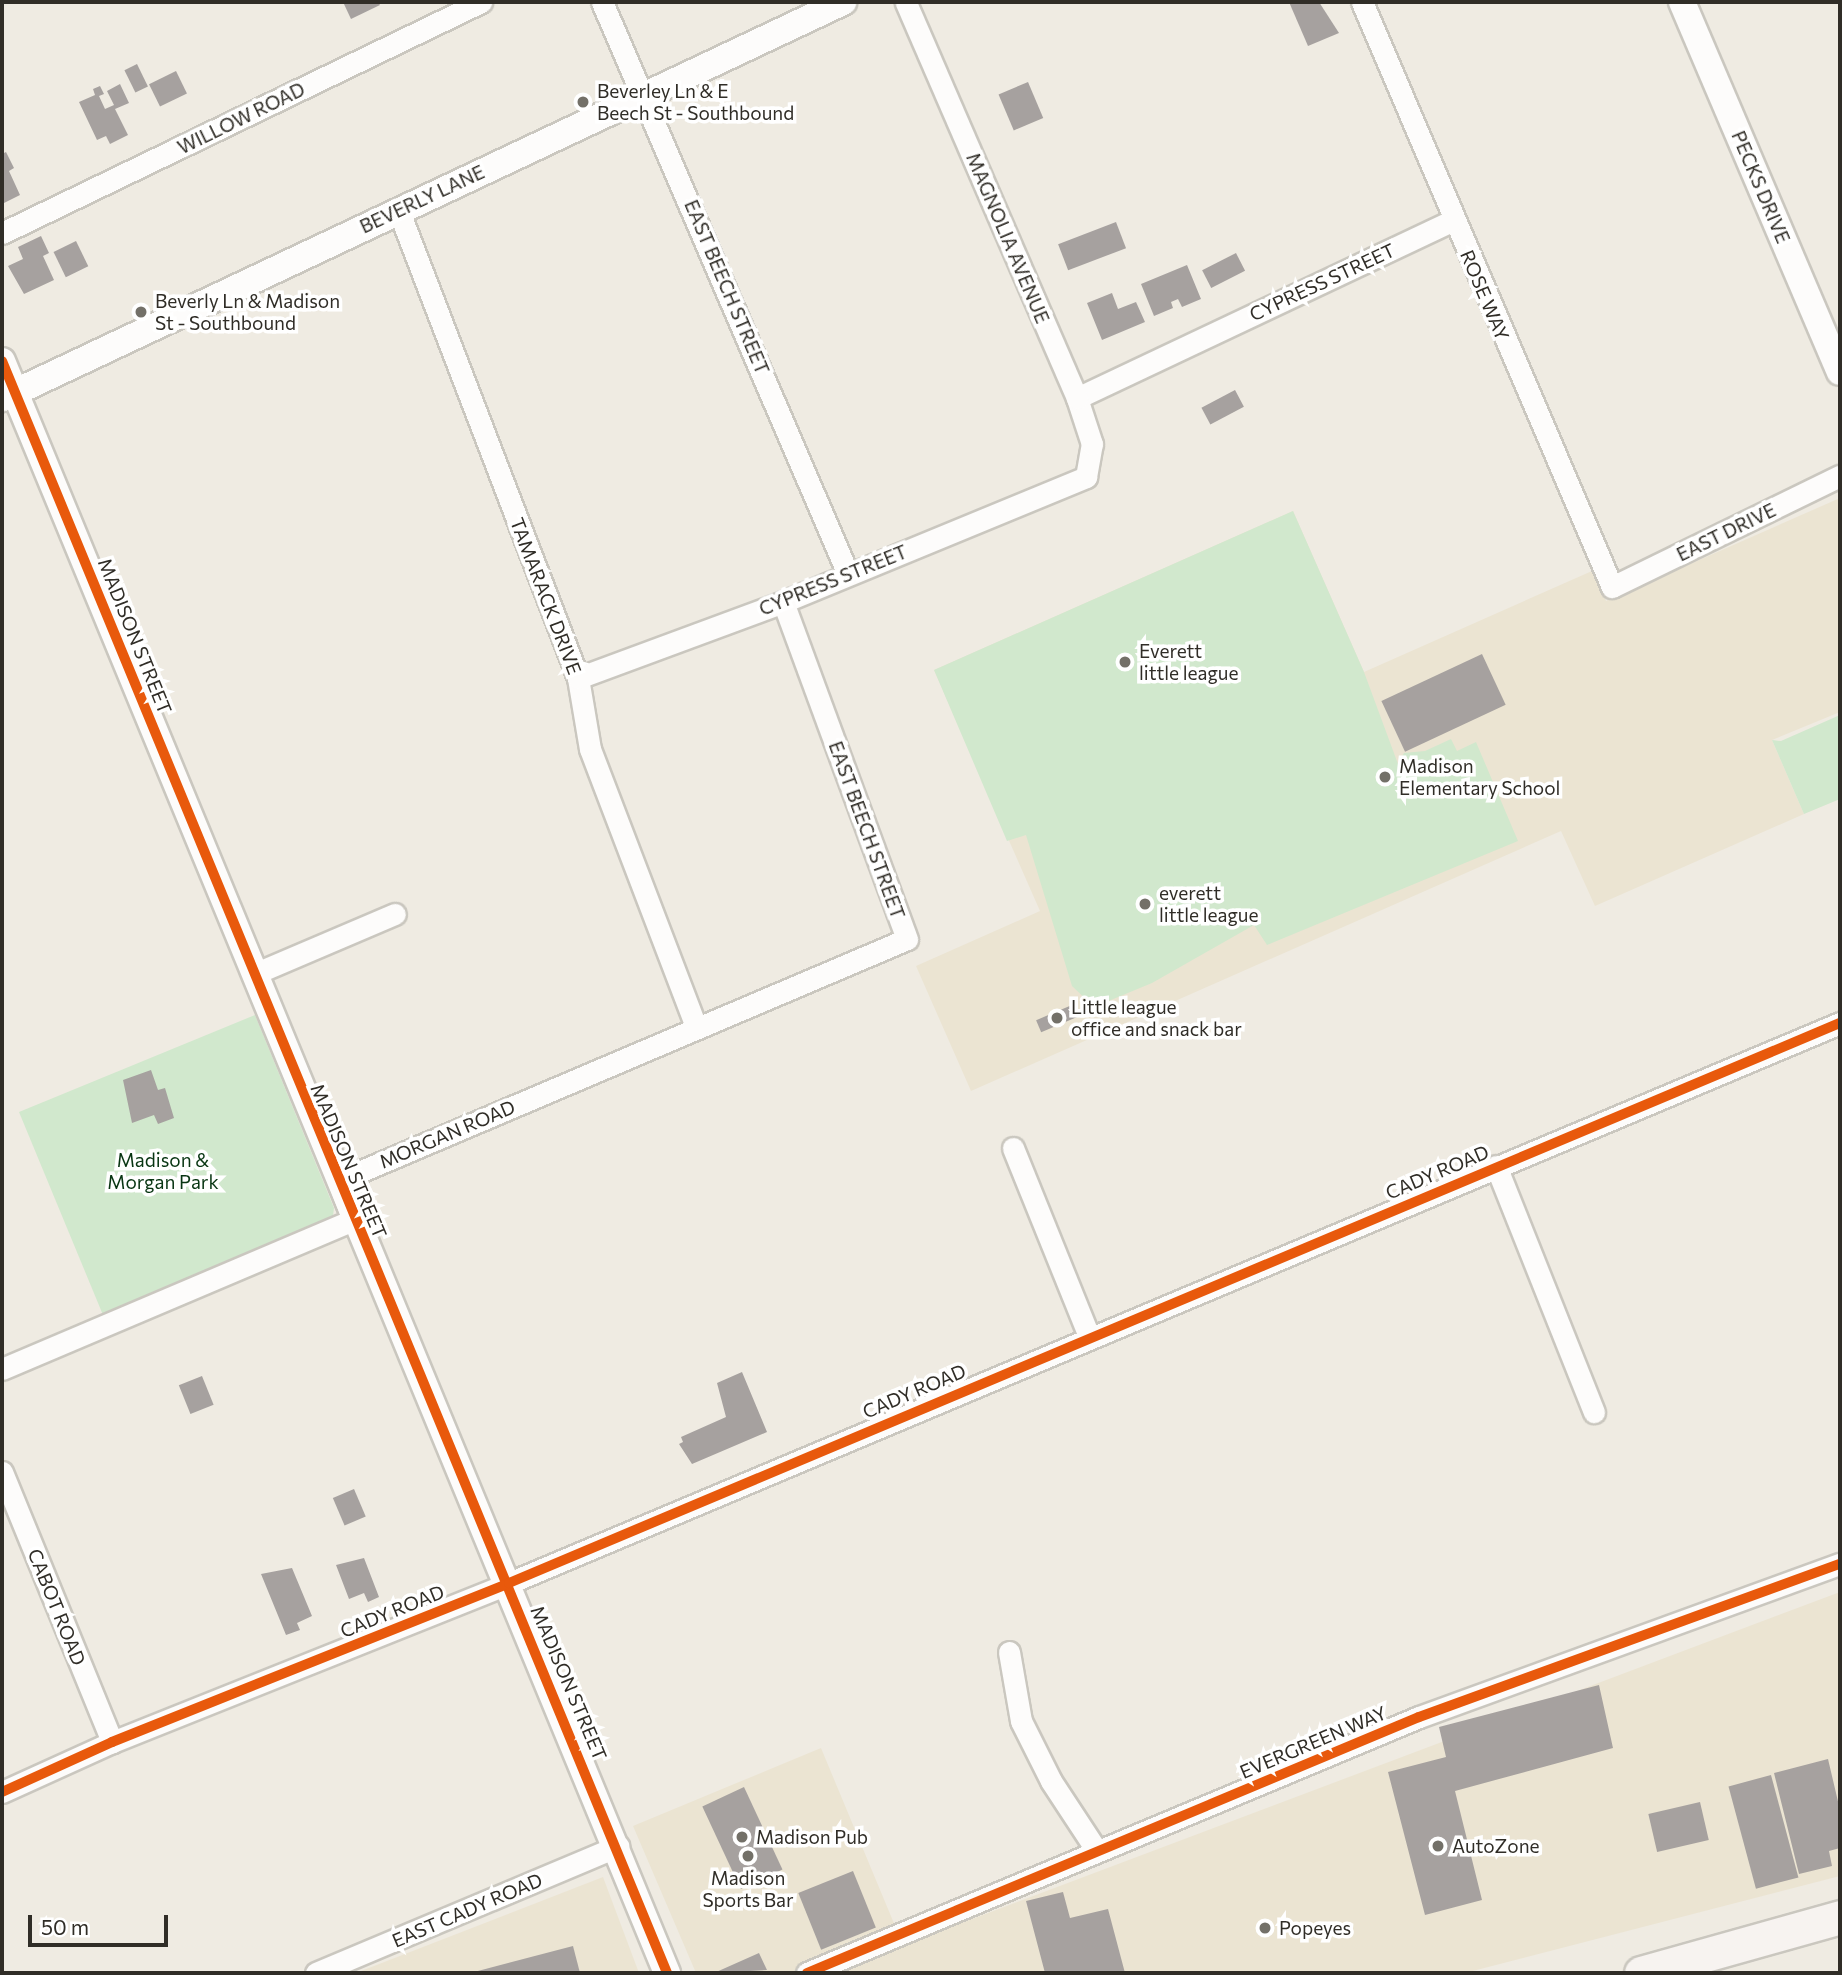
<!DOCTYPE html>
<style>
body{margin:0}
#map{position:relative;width:1842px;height:1975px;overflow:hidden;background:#efebe2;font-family:Commissioner,sans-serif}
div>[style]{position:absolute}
.built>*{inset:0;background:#ebe4d2}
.green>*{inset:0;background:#d1e8cd}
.building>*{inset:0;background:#a6a19f;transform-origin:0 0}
.roads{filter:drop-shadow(2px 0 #cac7bf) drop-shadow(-2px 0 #cac7bf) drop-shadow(0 2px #cac7bf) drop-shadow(0 -2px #cac7bf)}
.minor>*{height:21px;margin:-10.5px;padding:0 10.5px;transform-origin:10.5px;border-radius:10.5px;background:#fdfcfb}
.tertiary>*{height:26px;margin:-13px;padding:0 13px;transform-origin:13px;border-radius:13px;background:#fdfcfb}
.primary>*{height:33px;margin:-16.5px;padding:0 16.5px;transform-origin:16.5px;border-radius:16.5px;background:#f7f3f0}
.cycleway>*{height:10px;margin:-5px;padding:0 5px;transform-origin:5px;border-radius:5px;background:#e8590c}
.dots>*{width:19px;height:19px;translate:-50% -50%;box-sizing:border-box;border:4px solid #fff;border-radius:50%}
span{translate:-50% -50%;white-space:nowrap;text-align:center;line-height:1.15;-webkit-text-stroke:7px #fff;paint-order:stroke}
.poi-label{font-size:19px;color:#302d27}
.left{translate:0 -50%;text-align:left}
.street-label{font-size:19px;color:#302d27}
.park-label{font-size:19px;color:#083512}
.frame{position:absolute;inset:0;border:4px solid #302d27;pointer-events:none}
.scale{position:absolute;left:28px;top:1915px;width:140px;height:32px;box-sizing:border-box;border:4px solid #302d27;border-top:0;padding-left:9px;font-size:21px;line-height:24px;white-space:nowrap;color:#302d27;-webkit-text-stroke:5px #fff;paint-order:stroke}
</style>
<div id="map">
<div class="built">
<i style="clip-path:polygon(1840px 498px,1840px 712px,1772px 740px,1804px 814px,1595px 906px,1561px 831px,971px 1091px,916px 966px,1040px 911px,934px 670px,1293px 511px,1364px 672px,1592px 571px,1606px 601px)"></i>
<i style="clip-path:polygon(1840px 1592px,1840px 1876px,1465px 1973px,696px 1973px,633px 1826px,821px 1748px,903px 1945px)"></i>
<i style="clip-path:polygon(603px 1877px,639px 1973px,356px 1973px)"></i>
</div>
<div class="green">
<i style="clip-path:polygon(1293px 511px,1364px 672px,1398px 764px,1404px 753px,1425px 751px,1451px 739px,1457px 751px,1476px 742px,1518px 841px,1267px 945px,1254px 925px,1152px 983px,1094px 1007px,1072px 986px,1026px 835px,1007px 841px,934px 670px)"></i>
<i style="clip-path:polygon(1840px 715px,1840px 799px,1804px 814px,1772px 740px,1781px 741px)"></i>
<i style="clip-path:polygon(255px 1015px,334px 1208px,333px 1216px,103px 1315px,19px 1112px)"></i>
</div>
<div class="building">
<i style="clip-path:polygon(343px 2px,378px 2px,380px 5px,351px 19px)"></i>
<i style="clip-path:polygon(1289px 2px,1319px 2px,1339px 33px,1308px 46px)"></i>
<i style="left:137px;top:64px;width:25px;height:14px;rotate:64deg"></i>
<i style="left:176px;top:71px;width:25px;height:30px;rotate:64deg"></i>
<i style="left:1028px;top:82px;width:39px;height:32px;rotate:67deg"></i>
<i style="clip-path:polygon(120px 84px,129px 103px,115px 109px,128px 135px,110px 144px,106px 136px,97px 140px,79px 102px,95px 95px,93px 89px,100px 86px,104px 94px,99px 96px,105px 109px,114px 105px,107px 91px)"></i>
<i style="clip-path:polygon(6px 152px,14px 168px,9px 171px,20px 195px,2px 204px,2px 154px)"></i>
<i style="left:1116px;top:222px;width:28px;height:62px;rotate:69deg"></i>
<i style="clip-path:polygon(41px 236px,49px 253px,43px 256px,54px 280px,24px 294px,8px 266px,23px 259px,18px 247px)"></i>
<i style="left:76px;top:241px;width:28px;height:25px;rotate:64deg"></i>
<i style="left:1236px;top:253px;width:20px;height:38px;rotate:63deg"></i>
<i style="clip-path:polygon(1187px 265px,1201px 299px,1182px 307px,1178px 299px,1171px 302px,1173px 308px,1154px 316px,1141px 284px)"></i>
<i style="clip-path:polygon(1112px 293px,1118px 309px,1136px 302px,1145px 322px,1102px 340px,1087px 303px)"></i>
<i style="left:1235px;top:390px;width:19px;height:38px;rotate:62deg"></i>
<i style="left:1482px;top:654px;width:56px;height:111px;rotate:65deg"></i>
<i style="left:1072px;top:1005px;width:13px;height:39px;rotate:67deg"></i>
<i style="clip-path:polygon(151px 1070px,158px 1090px,165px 1088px,174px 1118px,158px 1124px,154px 1115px,132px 1123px,123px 1080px)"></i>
<i style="clip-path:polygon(742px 1372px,767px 1432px,692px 1464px,679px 1444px,683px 1442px,681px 1437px,726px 1417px,717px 1383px)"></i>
<i style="left:202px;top:1376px;width:31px;height:25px;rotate:68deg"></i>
<i style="left:354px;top:1489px;width:30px;height:23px;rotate:67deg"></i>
<i style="clip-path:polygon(364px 1558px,379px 1597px,368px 1602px,364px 1593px,349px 1599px,336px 1565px)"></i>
<i style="clip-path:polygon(292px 1568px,312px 1616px,297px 1623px,300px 1630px,286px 1635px,261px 1574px)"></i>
<i style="clip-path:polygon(1599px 1685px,1613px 1748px,1455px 1791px,1482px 1900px,1425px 1915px,1388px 1772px,1446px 1757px,1439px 1727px)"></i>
<i style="clip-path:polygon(1828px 1759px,1840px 1810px,1840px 1848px,1829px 1851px,1832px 1866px,1799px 1874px,1774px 1773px)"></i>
<i style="left:1771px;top:1775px;width:106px;height:44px;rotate:75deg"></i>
<i style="left:744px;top:1787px;width:91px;height:46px;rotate:65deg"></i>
<i style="left:1700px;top:1802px;width:39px;height:53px;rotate:77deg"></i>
<i style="left:853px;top:1871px;width:61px;height:59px;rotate:68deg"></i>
<i style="clip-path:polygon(1063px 1892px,1070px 1918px,1108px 1909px,1125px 1973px,1045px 1973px,1026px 1901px)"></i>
<i style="clip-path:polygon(573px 1946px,580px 1973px,474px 1973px,474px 1972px)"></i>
<i style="clip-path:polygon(759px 1953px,767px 1970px,714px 1973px)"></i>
</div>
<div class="roads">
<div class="minor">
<i style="left:602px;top:2px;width:623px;rotate:66.73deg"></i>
<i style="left:1362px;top:2px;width:636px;rotate:66.86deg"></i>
<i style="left:1612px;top:587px;width:254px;rotate:-26deg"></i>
<i style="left:398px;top:209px;width:502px;rotate:69deg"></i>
<i style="left:578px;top:678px;width:72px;rotate:80.4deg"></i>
<i style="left:590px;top:749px;width:297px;rotate:69.1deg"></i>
<i style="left:2px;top:233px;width:532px;rotate:-25.75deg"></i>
<i style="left:1077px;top:398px;width:416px;rotate:-25.3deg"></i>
<i style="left:578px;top:678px;width:219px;rotate:-20.3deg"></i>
<i style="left:783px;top:602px;width:328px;rotate:-22.4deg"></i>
<i style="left:1086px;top:477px;width:34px;rotate:-80deg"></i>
<i style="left:1092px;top:444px;width:48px;rotate:-108.1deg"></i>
<i style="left:1077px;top:398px;width:431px;rotate:-113.4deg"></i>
<i style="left:254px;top:974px;width:153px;rotate:-23.1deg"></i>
<i style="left:1013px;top:1148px;width:203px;rotate:68deg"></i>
<i style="left:1496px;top:1166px;width:265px;rotate:68.3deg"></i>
<i style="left:2px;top:1369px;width:381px;rotate:-23deg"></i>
<i style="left:353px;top:1220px;width:42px;rotate:-111deg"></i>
<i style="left:338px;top:1181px;width:618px;rotate:-23.04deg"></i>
<i style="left:907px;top:939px;width:359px;rotate:-110.2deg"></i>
<i style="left:2px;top:1472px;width:292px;rotate:67.8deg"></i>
<i style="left:1009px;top:1652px;width:70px;rotate:80.1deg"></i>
<i style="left:1021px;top:1721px;width:67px;rotate:63.4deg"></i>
<i style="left:1051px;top:1781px;width:84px;rotate:56.7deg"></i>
<i style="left:2px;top:1792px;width:121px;rotate:-24.4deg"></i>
<i style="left:112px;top:1742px;width:428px;rotate:-21.8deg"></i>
<i style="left:509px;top:1583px;width:1444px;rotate:-22.82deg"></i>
<i style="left:316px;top:1973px;width:328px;rotate:-22.8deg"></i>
<i style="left:807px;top:1973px;width:663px;rotate:-22.7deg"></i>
<i style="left:1419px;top:1717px;width:448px;rotate:-20deg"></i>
</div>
<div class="tertiary">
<i style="left:1682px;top:2px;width:402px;rotate:66.9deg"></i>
<i style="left:2px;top:361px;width:1744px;rotate:67.58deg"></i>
<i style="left:3px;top:398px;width:929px;rotate:-25.24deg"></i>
</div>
<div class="primary">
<i style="left:1641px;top:1973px;width:207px;rotate:-15.7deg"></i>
</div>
</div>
<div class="cycleway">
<i style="left:2px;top:361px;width:1744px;rotate:67.58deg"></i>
<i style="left:2px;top:1792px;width:121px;rotate:-24.4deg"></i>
<i style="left:112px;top:1742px;width:428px;rotate:-21.8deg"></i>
<i style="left:509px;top:1583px;width:1444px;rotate:-22.82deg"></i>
<i style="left:807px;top:1973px;width:663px;rotate:-22.7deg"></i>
<i style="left:1419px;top:1717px;width:448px;rotate:-20deg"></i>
</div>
<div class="dots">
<i style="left:583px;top:102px;background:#737068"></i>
<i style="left:141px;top:312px;background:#737068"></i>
<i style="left:1125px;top:662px;background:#737068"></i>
<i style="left:1385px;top:777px;background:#737068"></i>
<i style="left:1145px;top:904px;background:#737068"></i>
<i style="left:1057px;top:1018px;background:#737068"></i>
<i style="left:742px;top:1837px;background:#737068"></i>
<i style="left:1438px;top:1846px;background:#737068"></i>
<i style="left:748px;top:1856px;background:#737068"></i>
<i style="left:1265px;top:1928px;background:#737068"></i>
</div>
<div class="poi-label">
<span class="left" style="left:597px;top:102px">Beverley Ln &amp; E<br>Beech St - Southbound</span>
<span class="left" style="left:155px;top:312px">Beverly Ln &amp; Madison<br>St - Southbound</span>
<span class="left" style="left:1139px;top:662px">Everett<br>little league</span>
<span class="left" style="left:1399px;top:777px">Madison<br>Elementary School</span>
<span class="left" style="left:1159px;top:904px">everett<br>little league</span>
<span class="left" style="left:1071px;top:1018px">Little league<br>office and snack bar</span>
<span class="left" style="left:756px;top:1837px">Madison Pub</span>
<span class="left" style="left:1452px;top:1846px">AutoZone</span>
<span style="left:748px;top:1889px">Madison<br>Sports Bar</span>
<span class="left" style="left:1279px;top:1928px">Popeyes</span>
</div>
<div class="street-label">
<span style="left:241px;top:118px;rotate:-26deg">WILLOW ROAD</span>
<span style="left:1761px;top:187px;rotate:67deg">PECKS DRIVE</span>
<span style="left:422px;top:199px;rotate:-25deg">BEVERLY LANE</span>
<span style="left:1008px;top:238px;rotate:67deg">MAGNOLIA AVENUE</span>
<span style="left:1322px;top:282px;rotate:-25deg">CYPRESS STREET</span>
<span style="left:727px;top:287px;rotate:67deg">EAST BEECH STREET</span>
<span style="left:1485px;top:295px;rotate:67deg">ROSE WAY</span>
<span style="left:1726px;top:532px;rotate:-26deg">EAST DRIVE</span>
<span style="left:833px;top:580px;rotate:-22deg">CYPRESS STREET</span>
<span style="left:546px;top:596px;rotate:69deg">TAMARACK DRIVE</span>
<span style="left:135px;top:636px;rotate:68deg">MADISON STREET</span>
<span style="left:867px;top:830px;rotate:70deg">EAST BEECH STREET</span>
<span style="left:447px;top:1134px;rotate:-23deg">MORGAN ROAD</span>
<span style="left:349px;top:1161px;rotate:67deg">MADISON STREET</span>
<span style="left:1437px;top:1172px;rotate:-23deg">CADY ROAD</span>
<span style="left:914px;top:1391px;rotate:-23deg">CADY ROAD</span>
<span style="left:57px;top:1607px;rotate:68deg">CABOT ROAD</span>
<span style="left:392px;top:1611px;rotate:-22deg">CADY ROAD</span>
<span style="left:569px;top:1683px;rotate:67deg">MADISON STREET</span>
<span style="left:1313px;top:1742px;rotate:-23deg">EVERGREEN WAY</span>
<span style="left:467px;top:1910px;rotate:-23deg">EAST CADY ROAD</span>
</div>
<div class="park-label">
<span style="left:163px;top:1171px">Madison &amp;<br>Morgan Park</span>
</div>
<div class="frame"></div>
<div class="scale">50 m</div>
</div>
